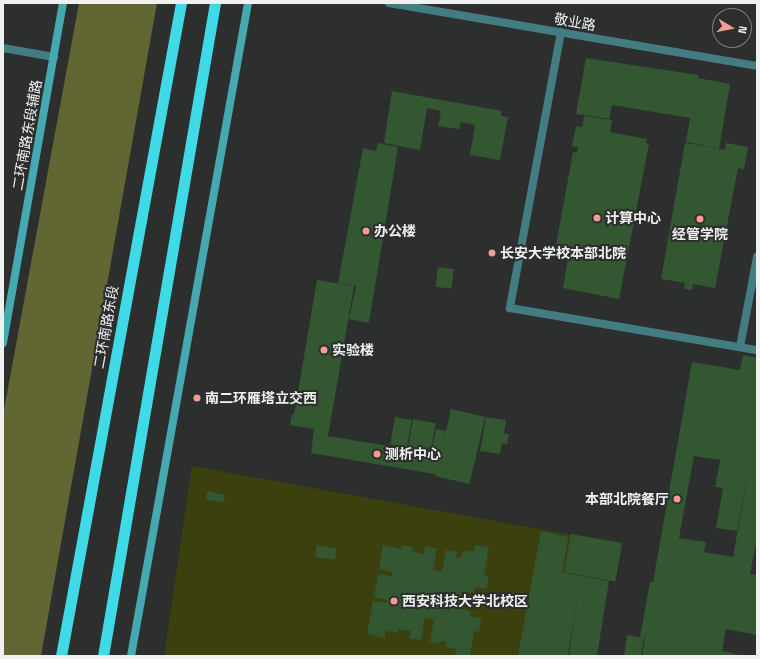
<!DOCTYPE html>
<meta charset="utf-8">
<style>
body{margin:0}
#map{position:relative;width:760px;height:659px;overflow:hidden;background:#2c2f2e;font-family:"Space Grotesk","Noto Sans SC",sans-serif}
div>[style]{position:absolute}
.green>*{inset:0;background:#3c400e}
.forest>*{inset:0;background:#616632}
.building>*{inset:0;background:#325731;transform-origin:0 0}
.service>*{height:8px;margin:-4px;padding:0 4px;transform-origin:4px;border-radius:4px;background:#437d82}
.minor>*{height:8px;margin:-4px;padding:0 4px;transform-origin:4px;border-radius:4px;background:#437d82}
.secondary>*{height:8px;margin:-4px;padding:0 4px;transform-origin:4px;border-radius:4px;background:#46a9b1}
.trunk>*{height:11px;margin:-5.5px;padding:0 5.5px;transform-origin:5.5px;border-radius:5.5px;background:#3fdae6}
.dots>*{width:11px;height:11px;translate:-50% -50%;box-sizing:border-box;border:2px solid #2c2f2e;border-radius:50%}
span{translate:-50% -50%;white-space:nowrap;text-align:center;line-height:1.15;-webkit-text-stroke:4px #2c2f2e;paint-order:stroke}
.street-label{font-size:14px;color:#eff1f0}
.poi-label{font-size:14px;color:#eff1f0;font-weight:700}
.left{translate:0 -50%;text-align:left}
.right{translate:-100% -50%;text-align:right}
.frame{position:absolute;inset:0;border:4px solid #eff1f0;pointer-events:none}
.north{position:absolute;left:712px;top:8px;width:40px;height:40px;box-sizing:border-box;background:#2c2f2e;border:1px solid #7a7d7c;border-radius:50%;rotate:100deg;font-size:11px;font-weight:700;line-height:16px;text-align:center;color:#eff1f0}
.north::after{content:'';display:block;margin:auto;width:14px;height:18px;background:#f59c92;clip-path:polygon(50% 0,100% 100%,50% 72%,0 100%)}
</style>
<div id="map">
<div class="green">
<i style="clip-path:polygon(192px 466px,577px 536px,555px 656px,164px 656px)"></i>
</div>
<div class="forest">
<i style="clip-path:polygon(79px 3px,157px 3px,41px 656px,3px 656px,3px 415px)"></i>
</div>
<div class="building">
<i style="clip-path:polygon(586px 58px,698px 75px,698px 78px,730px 84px,719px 149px,725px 150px,726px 143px,748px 147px,744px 169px,738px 168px,715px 288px,693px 284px,692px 290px,684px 289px,685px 283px,661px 279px,685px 143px,717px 148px,686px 142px,690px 118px,612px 105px,609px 119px,576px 114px)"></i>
<i style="clip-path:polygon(392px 91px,502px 111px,501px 116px,508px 117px,500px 160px,470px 155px,475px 125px,461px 122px,459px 129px,438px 126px,441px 111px,427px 108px,420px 150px,384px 143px)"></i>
<i style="clip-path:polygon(584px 116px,612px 120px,610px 132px,647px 139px,646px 143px,649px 144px,619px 299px,563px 288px,568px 259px,554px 256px,573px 152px,577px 153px,578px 147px,572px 146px,576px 126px,582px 127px)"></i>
<i style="clip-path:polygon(378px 143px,398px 147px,369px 323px,349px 319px,356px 286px,338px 283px,363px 148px,376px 151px)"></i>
<i style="left:438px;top:267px;width:16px;height:20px;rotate:7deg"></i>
<i style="clip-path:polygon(317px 280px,354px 286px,328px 436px,443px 455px,440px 475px,311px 453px,314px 429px,290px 425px,292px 414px,294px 415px)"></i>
<i style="clip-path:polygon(evenodd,743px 355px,757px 358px,757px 537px,750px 574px,757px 575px,757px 635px,726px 629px,722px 651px,744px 656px,642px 656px,645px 638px,640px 637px,650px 582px,653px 582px,692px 362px,740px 370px,743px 355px,722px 451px,715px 487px,723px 488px,716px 528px,737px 531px,751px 456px,733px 557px,704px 552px,706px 542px,679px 538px,694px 456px,720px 460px,722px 451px)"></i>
<i style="left:451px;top:409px;width:35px;height:69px;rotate:13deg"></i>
<i style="left:395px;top:417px;width:17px;height:28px;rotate:10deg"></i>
<i style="clip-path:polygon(486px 417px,506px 420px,504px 433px,509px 434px,507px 444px,502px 443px,500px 454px,480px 451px)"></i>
<i style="left:413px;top:419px;width:23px;height:29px;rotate:10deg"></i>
<i style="left:436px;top:429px;width:10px;height:23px;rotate:11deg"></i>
<i style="clip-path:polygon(207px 491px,225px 495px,224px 502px,206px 500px)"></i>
<i style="clip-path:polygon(541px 531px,568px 537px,562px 572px,559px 572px,609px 581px,597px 656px,569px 656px,577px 601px,568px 656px,518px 656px)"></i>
<i style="left:571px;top:534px;width:52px;height:39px;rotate:10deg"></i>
<i style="left:317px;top:545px;width:20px;height:12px;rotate:9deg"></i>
<i style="clip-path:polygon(383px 545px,401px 549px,402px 545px,413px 547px,412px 551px,424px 554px,425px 546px,437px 548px,433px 570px,442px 571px,446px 550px,457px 552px,456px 557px,461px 558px,463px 550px,474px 552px,475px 545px,489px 547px,484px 575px,489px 576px,486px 589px,475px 587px,474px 593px,462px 591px,459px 609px,471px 611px,470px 616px,481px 618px,479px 632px,474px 631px,470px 656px,455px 656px,456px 649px,445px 647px,446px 641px,441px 641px,440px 644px,430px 642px,434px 619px,425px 618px,421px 640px,409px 638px,411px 631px,398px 629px,398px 633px,386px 631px,385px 627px,385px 638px,367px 634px,373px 601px,387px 603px,387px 600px,374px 597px,378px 574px,392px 576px,392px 572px,379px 569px)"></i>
<i style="clip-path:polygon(627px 635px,644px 638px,641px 656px,624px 656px)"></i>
</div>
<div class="service">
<i style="left:3px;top:48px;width:52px;rotate:10deg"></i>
</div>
<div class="minor">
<i style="left:389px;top:3px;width:373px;rotate:9.7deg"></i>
<i style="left:561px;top:32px;width:281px;rotate:100.5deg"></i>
<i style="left:510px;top:308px;width:251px;rotate:9.7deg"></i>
<i style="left:740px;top:347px;width:92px;rotate:-79.3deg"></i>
</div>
<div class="secondary">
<i style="left:3px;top:343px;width:345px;rotate:-80deg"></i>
<i style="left:131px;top:656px;width:663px;rotate:-79.84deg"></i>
</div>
<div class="trunk">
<i style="left:61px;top:656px;width:664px;rotate:-79.59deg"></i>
<i style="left:103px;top:656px;width:663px;rotate:-80.27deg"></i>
</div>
<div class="dots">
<i style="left:597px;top:218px;background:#f59c92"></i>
<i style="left:700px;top:219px;background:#f59c92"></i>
<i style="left:366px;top:231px;background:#f59c92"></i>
<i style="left:492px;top:253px;background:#f59c92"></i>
<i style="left:324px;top:350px;background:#f59c92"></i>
<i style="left:197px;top:398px;background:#f59c92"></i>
<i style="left:377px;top:454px;background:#f59c92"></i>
<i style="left:677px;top:499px;background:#f59c92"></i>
<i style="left:394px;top:601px;background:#f59c92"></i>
</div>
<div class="street-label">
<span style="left:575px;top:22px;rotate:10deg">敬业路</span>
<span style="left:27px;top:135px;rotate:-80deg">二环南路东段辅路</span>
<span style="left:106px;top:327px;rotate:-80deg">二环南路东段</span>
</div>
<div class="poi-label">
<span class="left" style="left:605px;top:218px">计算中心</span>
<span class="left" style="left:374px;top:231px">办公楼</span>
<span style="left:700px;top:234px">经管学院</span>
<span class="left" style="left:500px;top:253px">长安大学校本部北院</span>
<span class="left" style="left:332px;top:350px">实验楼</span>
<span class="left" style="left:205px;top:398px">南二环雁塔立交西</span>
<span class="left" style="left:385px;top:454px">测析中心</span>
<span class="right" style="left:669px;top:499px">本部北院餐厅</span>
<span class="left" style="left:402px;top:601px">西安科技大学北校区</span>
</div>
<div class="frame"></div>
<div class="north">N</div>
</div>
